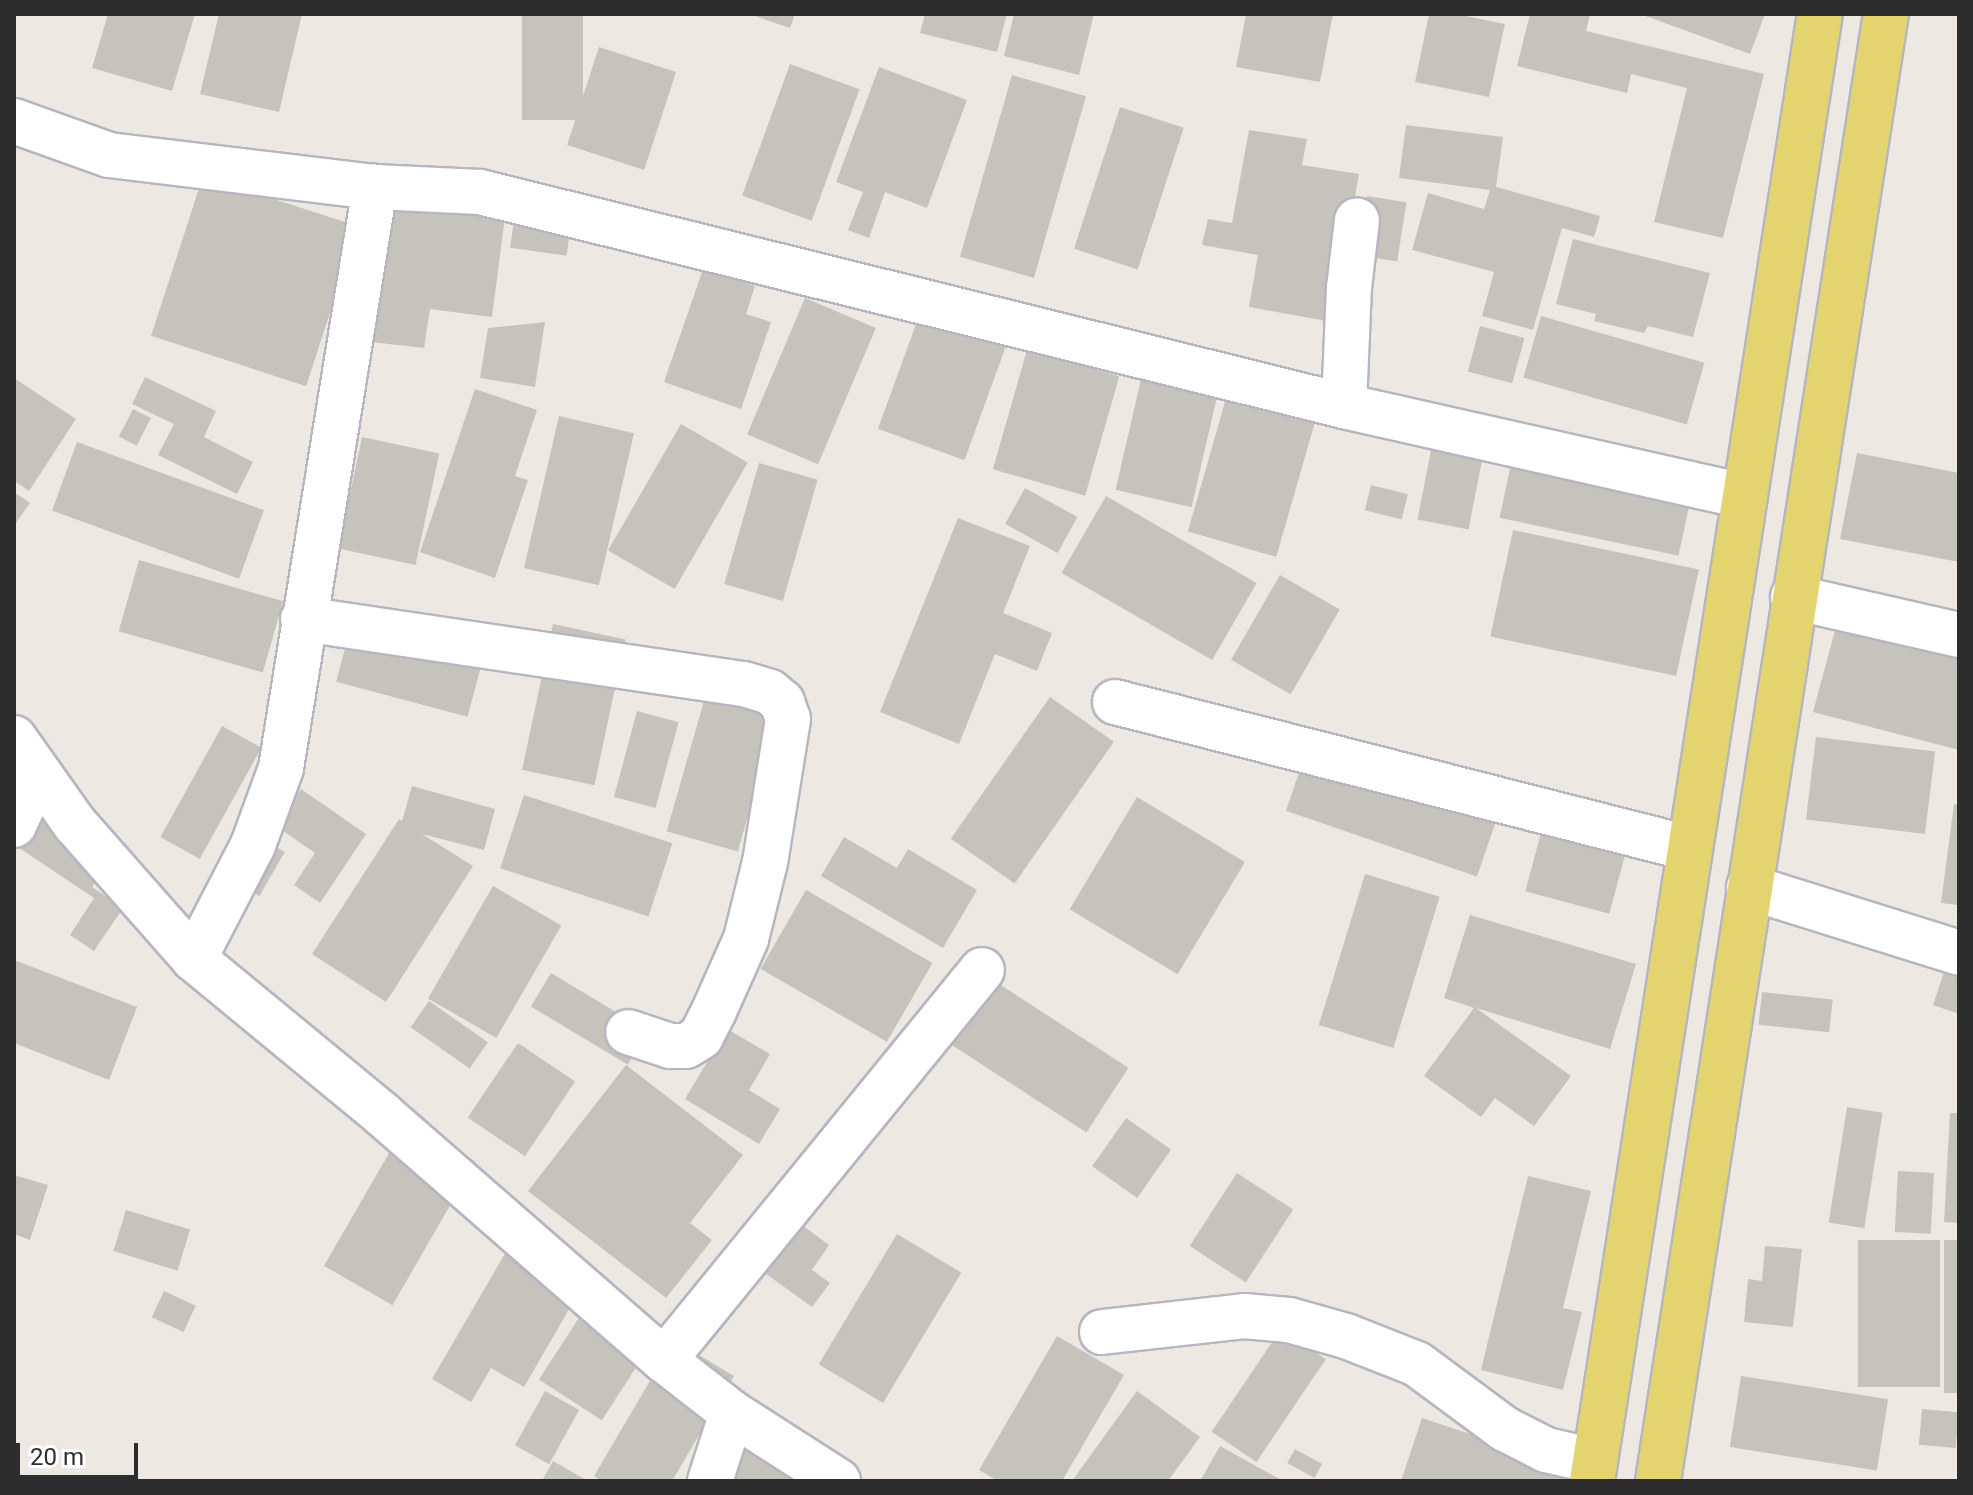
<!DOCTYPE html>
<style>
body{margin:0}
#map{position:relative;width:1973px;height:1495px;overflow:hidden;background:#ede9e2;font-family:Roboto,sans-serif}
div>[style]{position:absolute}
.building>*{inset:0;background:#c6c3bd;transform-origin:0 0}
.roads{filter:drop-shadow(2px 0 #b5b6bf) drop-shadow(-2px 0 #b5b6bf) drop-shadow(0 2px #b5b6bf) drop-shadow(0 -2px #b5b6bf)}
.minor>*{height:44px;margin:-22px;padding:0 22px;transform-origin:22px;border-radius:22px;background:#fff}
.major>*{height:44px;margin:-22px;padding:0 22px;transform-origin:22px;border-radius:22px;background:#e4d470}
span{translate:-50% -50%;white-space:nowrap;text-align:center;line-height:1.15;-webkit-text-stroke:6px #fff;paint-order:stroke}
.frame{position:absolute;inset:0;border:16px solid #2d2d2d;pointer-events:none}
.scale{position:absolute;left:16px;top:1443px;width:122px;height:36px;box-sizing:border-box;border:4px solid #2d2d2d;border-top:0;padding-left:10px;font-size:24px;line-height:28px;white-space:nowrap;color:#2d2d2d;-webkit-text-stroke:6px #fff;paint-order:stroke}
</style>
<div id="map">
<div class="building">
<i style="clip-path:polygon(108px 14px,195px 14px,172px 91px,92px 68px)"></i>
<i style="clip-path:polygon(219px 14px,302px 14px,279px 112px,200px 94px)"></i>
<i style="left:522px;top:14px;width:61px;height:106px"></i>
<i style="clip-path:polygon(749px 14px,795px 14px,790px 28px)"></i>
<i style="clip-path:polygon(925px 14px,1007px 14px,997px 52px,920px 33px)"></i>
<i style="clip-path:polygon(1014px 14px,1094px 14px,1079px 75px,1004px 56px)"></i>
<i style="clip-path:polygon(1246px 14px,1333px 14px,1320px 82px,1236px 67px)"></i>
<i style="clip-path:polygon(1429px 14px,1456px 14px,1505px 24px,1489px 97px,1415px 82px)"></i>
<i style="clip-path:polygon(1530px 14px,1590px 14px,1586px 31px,1764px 74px,1723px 238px,1654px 222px,1687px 88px,1631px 74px,1627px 93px,1517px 66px)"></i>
<i style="clip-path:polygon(1640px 14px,1765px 14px,1750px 54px)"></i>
<i style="left:599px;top:47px;width:81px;height:103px;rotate:18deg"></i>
<i style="left:790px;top:64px;width:74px;height:140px;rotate:20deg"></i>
<i style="clip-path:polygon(879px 67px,967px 100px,927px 208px,885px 192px,869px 238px,848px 230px,863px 192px,836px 182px)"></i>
<i style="left:1012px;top:75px;width:77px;height:189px;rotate:16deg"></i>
<i style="left:1120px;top:107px;width:67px;height:149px;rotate:18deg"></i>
<i style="clip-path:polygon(1406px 125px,1503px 137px,1496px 187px,1600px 216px,1594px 237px,1562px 228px,1533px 330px,1482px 316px,1494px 272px,1412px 250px,1428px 193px,1484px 209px,1490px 190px,1399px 178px)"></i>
<i style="clip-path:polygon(1249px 130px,1307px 139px,1302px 165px,1359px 174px,1332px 322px,1249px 307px,1258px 255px,1202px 245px,1208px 219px,1232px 223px)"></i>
<i style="left:203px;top:176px;width:163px;height:168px;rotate:18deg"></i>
<i style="left:1367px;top:196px;width:40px;height:60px;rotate:9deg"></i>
<i style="clip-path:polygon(380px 201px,505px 217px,492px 317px,430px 309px,424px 348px,362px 341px)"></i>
<i style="left:514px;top:220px;width:57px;height:28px;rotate:8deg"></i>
<i style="clip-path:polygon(1573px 239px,1710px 273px,1693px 337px,1648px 326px,1644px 333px,1594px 321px,1596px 314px,1556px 304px)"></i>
<i style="clip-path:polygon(703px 269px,755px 286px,746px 314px,771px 322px,741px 409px,664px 382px)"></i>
<i style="left:805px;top:298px;width:77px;height:148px;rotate:23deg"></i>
<i style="left:919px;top:316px;width:92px;height:120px;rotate:20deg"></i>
<i style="left:1541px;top:316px;width:170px;height:64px;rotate:16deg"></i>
<i style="clip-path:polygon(545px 322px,535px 387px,480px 378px,488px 328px)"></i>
<i style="left:1480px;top:326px;width:46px;height:47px;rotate:15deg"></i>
<i style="left:1027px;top:350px;width:96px;height:124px;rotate:16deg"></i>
<i style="left:1145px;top:362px;width:78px;height:131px;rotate:13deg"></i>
<i style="clip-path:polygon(145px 377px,216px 411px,204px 437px,253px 462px,237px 494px,158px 455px,174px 424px,132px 404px)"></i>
<i style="clip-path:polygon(14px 378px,76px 419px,29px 491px,14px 481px)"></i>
<i style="clip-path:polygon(475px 389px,537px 410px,515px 476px,528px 480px,495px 578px,420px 552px)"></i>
<i style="left:1227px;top:395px;width:92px;height:142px;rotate:16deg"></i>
<i style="left:133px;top:409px;width:20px;height:31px;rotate:27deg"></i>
<i style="left:559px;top:416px;width:77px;height:156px;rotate:13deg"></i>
<i style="left:681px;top:424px;width:77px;height:146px;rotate:30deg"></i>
<i style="left:362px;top:437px;width:79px;height:114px;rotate:12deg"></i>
<i style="left:77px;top:442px;width:199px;height:73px;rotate:20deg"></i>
<i style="left:1432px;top:445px;width:52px;height:76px;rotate:11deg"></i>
<i style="clip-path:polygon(1857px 453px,1959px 473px,1959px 562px,1840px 539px)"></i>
<i style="left:1512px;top:459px;width:183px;height:60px;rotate:12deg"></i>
<i style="left:759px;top:463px;width:61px;height:126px;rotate:16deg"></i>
<i style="left:1371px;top:485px;width:38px;height:26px;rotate:14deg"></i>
<i style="left:1025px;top:488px;width:60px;height:41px;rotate:29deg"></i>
<i style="clip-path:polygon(14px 492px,30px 503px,14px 526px)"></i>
<i style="left:1106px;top:496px;width:174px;height:89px;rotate:30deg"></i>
<i style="clip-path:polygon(958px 518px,1030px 546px,1003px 613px,1052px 633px,1037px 671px,995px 654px,959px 744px,880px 712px)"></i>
<i style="left:1513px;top:530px;width:190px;height:109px;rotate:12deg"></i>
<i style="left:139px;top:560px;width:150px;height:74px;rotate:16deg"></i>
<i style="left:1280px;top:575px;width:69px;height:98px;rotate:30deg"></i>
<i style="clip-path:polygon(1841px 608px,1959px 639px,1959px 750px,1813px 712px)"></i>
<i style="left:354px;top:615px;width:136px;height:69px;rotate:15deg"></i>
<i style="left:553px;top:624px;width:74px;height:149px;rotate:12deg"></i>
<i style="left:708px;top:687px;width:74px;height:150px;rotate:16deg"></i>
<i style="left:1050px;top:697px;width:78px;height:173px;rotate:35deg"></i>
<i style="left:637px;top:711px;width:43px;height:89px;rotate:15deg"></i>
<i style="left:222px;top:726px;width:45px;height:127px;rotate:29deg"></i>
<i style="left:1816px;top:737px;width:120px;height:83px;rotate:7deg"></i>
<i style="left:1311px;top:738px;width:202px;height:77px;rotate:19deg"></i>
<i style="clip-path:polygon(412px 786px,495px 809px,484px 850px,422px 834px,473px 866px,386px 1002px,312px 954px,399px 819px,402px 821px)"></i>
<i style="clip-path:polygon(301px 789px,366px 834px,320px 903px,294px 885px,315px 853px,276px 826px)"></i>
<i style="left:524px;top:795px;width:156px;height:77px;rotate:18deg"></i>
<i style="left:1137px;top:797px;width:126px;height:131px;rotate:31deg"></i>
<i style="clip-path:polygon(1954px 804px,1959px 805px,1959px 905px,1941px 903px)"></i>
<i style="left:1546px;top:814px;width:87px;height:80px;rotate:15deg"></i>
<i style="clip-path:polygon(38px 817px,108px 863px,92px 887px,123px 908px,94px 951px,70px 935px,94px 898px,18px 847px)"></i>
<i style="clip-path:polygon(844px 837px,897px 868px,908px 849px,977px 890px,943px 948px,821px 876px)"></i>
<i style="left:264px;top:840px;width:24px;height:51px;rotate:30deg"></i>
<i style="left:1365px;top:874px;width:78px;height:158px;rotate:17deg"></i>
<i style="left:493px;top:886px;width:79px;height:130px;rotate:30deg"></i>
<i style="left:806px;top:890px;width:146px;height:91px;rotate:30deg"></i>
<i style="clip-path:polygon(1470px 915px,1636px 964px,1610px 1049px,1476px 1008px,1571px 1076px,1534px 1126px,1495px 1098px,1481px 1117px,1424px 1076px,1474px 1008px,1444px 998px)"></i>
<i style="clip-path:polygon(14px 960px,137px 1007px,109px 1080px,14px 1043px)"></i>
<i style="clip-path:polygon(1947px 963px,1959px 968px,1959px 1014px,1933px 1005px)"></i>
<i style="left:551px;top:973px;width:113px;height:39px;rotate:31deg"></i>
<i style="left:990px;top:978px;width:165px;height:77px;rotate:33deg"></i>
<i style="left:1762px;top:992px;width:71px;height:33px;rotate:6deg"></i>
<i style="left:429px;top:1001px;width:72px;height:32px;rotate:35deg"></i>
<i style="clip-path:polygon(727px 1029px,770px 1054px,749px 1090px,780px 1109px,759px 1144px,685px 1099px)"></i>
<i style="left:518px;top:1043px;width:69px;height:90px;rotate:34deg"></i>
<i style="clip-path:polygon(626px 1065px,743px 1155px,690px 1223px,712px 1240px,666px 1298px,528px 1191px)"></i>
<i style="left:1847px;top:1107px;width:36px;height:117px;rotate:9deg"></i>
<i style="clip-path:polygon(1950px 1113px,1959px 1113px,1959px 1223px,1944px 1222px)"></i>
<i style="left:1126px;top:1118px;width:55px;height:59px;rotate:35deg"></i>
<i style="left:407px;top:1122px;width:79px;height:166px;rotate:30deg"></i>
<i style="left:1898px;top:1171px;width:36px;height:61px;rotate:3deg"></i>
<i style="left:1237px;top:1173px;width:67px;height:87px;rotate:33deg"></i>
<i style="clip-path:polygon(14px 1175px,48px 1185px,30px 1240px,14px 1234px)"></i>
<i style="clip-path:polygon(1528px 1176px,1591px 1191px,1563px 1308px,1582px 1312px,1563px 1390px,1481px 1370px)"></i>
<i style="left:126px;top:1210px;width:67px;height:43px;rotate:17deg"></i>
<i style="clip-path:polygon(798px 1222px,829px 1245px,812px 1270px,830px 1283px,812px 1307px,762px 1271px)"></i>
<i style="clip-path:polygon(521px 1226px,593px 1268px,524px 1387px,491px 1368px,471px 1402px,432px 1379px)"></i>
<i style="left:897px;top:1234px;width:75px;height:152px;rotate:31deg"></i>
<i style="left:1858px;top:1240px;width:82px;height:147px"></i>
<i style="left:1944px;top:1240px;width:15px;height:153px"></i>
<i style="clip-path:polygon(1765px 1246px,1802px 1249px,1793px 1327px,1744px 1322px,1748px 1279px,1762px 1281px)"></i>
<i style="left:164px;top:1291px;width:35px;height:29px;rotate:25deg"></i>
<i style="left:595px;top:1293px;width:75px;height:103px;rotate:33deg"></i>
<i style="left:1281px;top:1329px;width:54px;height:124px;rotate:34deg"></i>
<i style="clip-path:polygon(1057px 1336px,1124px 1375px,1062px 1481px,998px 1481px,979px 1470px)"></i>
<i style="clip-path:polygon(674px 1340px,734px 1376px,672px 1481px,602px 1481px,594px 1476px)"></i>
<i style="left:1741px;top:1376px;width:149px;height:72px;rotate:9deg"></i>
<i style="left:545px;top:1391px;width:39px;height:62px;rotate:29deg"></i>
<i style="clip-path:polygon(1137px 1391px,1200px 1437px,1168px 1481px,1072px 1481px)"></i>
<i style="left:1922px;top:1409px;width:37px;height:36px;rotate:5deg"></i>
<i style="clip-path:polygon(1422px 1418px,1573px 1468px,1569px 1481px,1401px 1481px)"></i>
<i style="clip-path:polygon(744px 1439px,816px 1481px,720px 1481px)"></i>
<i style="clip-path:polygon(1220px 1446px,1283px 1481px,1200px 1481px)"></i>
<i style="left:1295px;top:1449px;width:31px;height:16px;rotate:29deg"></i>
<i style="clip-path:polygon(553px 1461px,588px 1481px,542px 1481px)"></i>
</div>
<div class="roads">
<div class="minor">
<i style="left:14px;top:121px;width:101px;rotate:19.7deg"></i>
<i style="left:109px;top:155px;width:268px;rotate:6.9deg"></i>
<i style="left:375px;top:187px;width:105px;rotate:2.7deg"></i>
<i style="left:480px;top:192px;width:890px;rotate:13.91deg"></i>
<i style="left:1344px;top:406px;width:408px;rotate:12.7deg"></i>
<i style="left:1344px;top:406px;width:118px;rotate:-87.6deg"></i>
<i style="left:1349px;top:288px;width:68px;rotate:-83.3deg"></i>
<i style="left:1793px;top:597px;width:170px;rotate:12.9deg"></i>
<i style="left:303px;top:619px;width:446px;rotate:8.4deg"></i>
<i style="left:744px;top:684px;width:27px;rotate:17deg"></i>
<i style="left:770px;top:692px;width:16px;rotate:40deg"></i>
<i style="left:782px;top:702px;width:18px;rotate:71deg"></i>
<i style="left:788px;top:719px;width:145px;rotate:99.1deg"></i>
<i style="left:765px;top:862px;width:79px;rotate:103.9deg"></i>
<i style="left:746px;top:939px;width:79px;rotate:114deg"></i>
<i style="left:714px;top:1011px;width:29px;rotate:117deg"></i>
<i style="left:701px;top:1037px;width:17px;rotate:149deg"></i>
<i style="left:686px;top:1046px;width:16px;rotate:180deg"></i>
<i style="left:670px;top:1046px;width:44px;rotate:-161.6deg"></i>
<i style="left:1115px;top:702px;width:591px;rotate:14.29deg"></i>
<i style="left:14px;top:738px;width:105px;rotate:54.7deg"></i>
<i style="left:75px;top:824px;width:180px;rotate:48.6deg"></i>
<i style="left:194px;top:959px;width:245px;rotate:39.5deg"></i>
<i style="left:383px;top:1115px;width:373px;rotate:41.1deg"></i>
<i style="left:664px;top:1360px;width:86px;rotate:37.9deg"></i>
<i style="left:732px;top:1413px;width:126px;rotate:32.7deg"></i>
<i style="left:14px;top:825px;width:55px;rotate:-65.3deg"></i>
<i style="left:1749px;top:887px;width:220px;rotate:17.4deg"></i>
<i style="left:194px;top:959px;width:128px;rotate:-62.6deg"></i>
<i style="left:253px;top:845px;width:82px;rotate:-70deg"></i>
<i style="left:281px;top:768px;width:589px;rotate:-80.81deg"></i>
<i style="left:1102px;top:1332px;width:143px;rotate:-6.4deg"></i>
<i style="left:1244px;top:1316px;width:45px;rotate:5.1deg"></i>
<i style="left:1289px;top:1320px;width:59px;rotate:15.7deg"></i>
<i style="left:1346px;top:1336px;width:76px;rotate:21.5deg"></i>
<i style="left:1417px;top:1364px;width:109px;rotate:36.5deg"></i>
<i style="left:1505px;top:1429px;width:46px;rotate:27.1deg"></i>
<i style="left:1546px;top:1450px;width:50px;rotate:12.7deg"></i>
<i style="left:664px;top:1360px;width:503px;rotate:-50.81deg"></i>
<i style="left:710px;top:1481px;width:71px;rotate:-72.1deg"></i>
</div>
<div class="major">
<i style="left:1592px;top:1481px;width:1485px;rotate:-81.17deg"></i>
<i style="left:1658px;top:1481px;width:1485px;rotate:-81.17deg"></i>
</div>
</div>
<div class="frame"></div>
<div class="scale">20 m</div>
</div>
